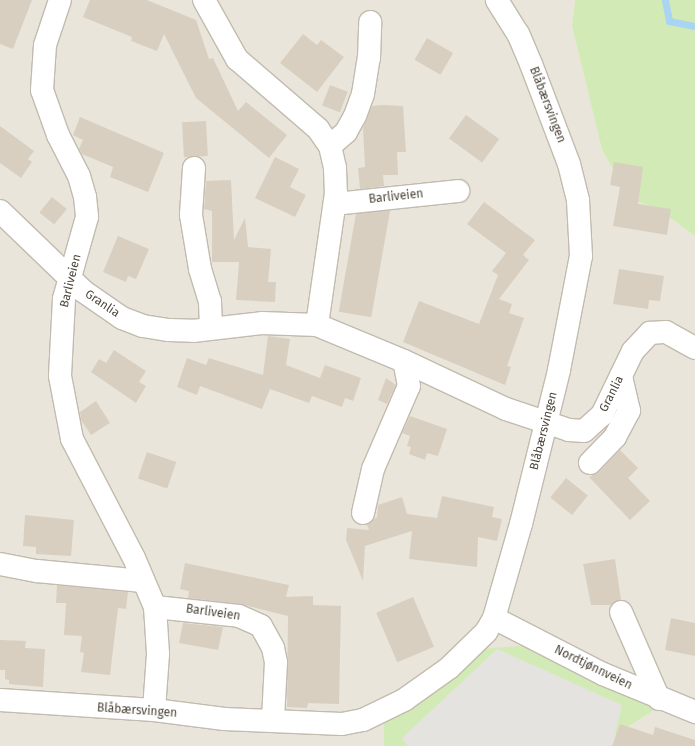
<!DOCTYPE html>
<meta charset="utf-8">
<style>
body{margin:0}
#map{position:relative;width:695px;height:746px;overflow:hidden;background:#f6f3ec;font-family:"Fira Sans",sans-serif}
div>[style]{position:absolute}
.residential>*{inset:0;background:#eae5da}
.green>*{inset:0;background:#d2eab5}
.parking>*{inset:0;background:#e5e3e0}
.stream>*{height:7px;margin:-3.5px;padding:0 3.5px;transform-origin:3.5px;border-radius:3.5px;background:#a9d4f2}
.building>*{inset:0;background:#d8cfc1;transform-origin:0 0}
.roads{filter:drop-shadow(1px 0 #c2bbae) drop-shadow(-1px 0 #c2bbae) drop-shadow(0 1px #c2bbae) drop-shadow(0 -1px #c2bbae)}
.minor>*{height:22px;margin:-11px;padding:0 11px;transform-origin:11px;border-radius:11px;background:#fff}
span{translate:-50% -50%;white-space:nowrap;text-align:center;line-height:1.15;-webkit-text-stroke:3.5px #fff;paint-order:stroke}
.street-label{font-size:12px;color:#4b4439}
</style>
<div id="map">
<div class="residential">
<i style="clip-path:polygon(0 0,575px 0,572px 26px,602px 150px,630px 199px,658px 209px,695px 236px,695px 746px,598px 746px,673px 698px,384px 715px,384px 746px,0 746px)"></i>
</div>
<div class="green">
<i style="clip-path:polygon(575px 0,695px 0,695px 236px,658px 209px,630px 199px,602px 150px,572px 26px)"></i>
<i style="clip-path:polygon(557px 643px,673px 698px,598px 746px,384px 746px,384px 715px,470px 650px)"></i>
</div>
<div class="parking">
<i style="clip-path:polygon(497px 649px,622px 705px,612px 746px,408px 746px,402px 738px)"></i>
</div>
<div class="stream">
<i style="left:665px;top:0;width:21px;rotate:79deg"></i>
<i style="left:669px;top:21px;width:26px;rotate:11deg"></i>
</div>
<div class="building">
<i style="clip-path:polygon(0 0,32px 0,13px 49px,0 44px)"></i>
<i style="clip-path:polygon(90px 0,147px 0,196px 20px,209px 59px,213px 58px,238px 111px,246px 102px,287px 135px,269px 158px,196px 98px,164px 34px,157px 51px,131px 41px,132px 37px,83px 17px)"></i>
<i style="clip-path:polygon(303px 34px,317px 45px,321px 40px,344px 57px,317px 92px,280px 63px)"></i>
<i style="left:427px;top:38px;width:30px;height:25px;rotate:30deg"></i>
<i style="left:330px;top:85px;width:19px;height:22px;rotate:21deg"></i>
<i style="clip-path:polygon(381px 105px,403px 106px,406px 152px,397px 152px,398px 175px,383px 175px,384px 186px,360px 189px,358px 168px,365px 167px,363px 128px,372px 106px)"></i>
<i style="left:466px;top:115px;width:41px;height:29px;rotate:36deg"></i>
<i style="clip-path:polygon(80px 117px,164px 153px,148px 192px,110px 177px,113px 167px,82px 154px,79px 149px,83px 140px,73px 135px)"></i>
<i style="left:206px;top:121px;width:35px;height:24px;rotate:87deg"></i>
<i style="clip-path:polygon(0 126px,34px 151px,28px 159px,32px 162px,21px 178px,0 163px)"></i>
<i style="clip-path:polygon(275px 157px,299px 169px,290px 187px,306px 195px,295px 217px,255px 198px)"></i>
<i style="clip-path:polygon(614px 162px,643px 167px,638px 204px,671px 209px,667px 235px,613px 226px,620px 187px,610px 185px)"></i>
<i style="clip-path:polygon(231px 180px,234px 240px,245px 218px,248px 247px,271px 249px,268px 282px,276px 282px,275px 302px,236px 300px,239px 262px,212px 262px,212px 211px,204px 209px,206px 181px)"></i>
<i style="left:52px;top:197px;width:19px;height:20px;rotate:39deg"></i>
<i style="clip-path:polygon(484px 202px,535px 240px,523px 255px,529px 260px,499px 299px,512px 304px,509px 313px,524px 318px,507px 366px,511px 367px,505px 385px,403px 342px,419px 301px,479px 324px,498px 275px,492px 271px,506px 253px,467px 224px)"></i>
<i style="left:390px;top:211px;width:108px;height:33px;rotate:100deg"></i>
<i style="clip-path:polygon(118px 236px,149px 249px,136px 279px,128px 276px,126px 282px,103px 272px)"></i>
<i style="clip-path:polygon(619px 269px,664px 276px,660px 301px,649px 300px,648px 309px,613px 304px)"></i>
<i style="clip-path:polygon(268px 336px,290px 339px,286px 365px,320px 378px,325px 365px,361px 378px,353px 401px,345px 398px,342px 407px,312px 396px,309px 403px,270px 389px,262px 409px,200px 386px,197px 395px,177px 387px,187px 358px,206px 365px,209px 358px,263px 375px)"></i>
<i style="clip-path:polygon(114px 350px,146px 371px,139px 382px,146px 386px,136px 403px,91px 372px,99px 359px,106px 363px)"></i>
<i style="clip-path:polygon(386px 378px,396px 385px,387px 404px,378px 400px)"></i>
<i style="clip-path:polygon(96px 401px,110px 423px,91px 435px,81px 420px,80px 412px)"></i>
<i style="clip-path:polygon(410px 416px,447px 429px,438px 456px,427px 453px,425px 460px,409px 454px,411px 447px,407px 446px,410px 436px,402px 433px)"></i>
<i style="clip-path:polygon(620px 450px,638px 468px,628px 478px,650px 501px,630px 520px,589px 477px,599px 472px)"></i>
<i style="left:147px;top:452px;width:31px;height:28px;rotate:19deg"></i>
<i style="left:566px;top:478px;width:28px;height:25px;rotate:39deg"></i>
<i style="clip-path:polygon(442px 496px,494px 507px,492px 517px,502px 519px,497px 541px,478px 537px,477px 567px,409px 559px,412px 531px,365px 546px,363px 581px,346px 540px,347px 528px,369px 530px,367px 525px,377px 517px,378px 505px,402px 497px,407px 514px,437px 518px)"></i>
<i style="clip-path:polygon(25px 515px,74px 520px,71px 556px,36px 554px,36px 547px,23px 546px)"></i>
<i style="clip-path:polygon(615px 559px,621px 600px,611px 605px,591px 605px,583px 564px)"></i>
<i style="clip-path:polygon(185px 563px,289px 585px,286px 597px,313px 596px,313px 605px,341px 606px,339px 704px,308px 703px,307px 708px,287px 707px,288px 616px,240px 604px,188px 598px,189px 591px,180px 589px)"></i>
<i style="clip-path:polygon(57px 585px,128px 592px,126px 609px,118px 608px,110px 675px,81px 672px,84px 653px,80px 652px,82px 636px,64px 635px,66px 603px,56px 603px)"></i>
<i style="left:413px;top:597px;width:54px;height:40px;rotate:67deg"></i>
<i style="clip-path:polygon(671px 618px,695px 623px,695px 656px,665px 650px)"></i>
<i style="clip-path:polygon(183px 623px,223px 627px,218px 650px,179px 643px)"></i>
<i style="clip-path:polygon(0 640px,26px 641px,25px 648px,45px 649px,43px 687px,9px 684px,9px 680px,5px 679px,5px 670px,0 670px)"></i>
<i style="clip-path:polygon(620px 724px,653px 735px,655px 727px,695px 740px,695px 746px,612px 746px)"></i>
</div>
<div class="roads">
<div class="minor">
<i style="left:60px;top:0;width:47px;rotate:108.4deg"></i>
<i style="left:45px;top:45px;width:45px;rotate:93.8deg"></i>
<i style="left:42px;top:90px;width:48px;rotate:70.4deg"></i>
<i style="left:58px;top:135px;width:46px;rotate:62.9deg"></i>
<i style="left:79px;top:176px;width:22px;rotate:74deg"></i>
<i style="left:85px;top:197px;width:20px;rotate:84deg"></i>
<i style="left:87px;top:217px;width:85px;rotate:105.7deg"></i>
<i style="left:64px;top:299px;width:77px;rotate:93deg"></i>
<i style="left:60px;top:376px;width:64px;rotate:79.2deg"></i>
<i style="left:72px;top:439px;width:134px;rotate:62.5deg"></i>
<i style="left:134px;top:558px;width:53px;rotate:66.8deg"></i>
<i style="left:155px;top:607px;width:47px;rotate:86.3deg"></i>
<i style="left:158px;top:654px;width:56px;rotate:94.1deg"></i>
<i style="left:204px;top:0;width:68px;rotate:60.8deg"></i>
<i style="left:237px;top:59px;width:107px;rotate:40.8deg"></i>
<i style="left:318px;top:129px;width:21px;rotate:55deg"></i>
<i style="left:330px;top:146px;width:23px;rotate:77deg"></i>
<i style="left:335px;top:168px;width:25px;rotate:88deg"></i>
<i style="left:336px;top:193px;width:133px;rotate:98.2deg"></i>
<i style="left:330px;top:146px;width:21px;rotate:-41deg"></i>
<i style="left:346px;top:132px;width:18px;rotate:-61deg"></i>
<i style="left:355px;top:116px;width:23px;rotate:-70deg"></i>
<i style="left:363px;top:94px;width:36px;rotate:-81deg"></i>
<i style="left:369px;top:58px;width:36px;rotate:-88deg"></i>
<i style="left:194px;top:168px;width:47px;rotate:93.7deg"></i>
<i style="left:191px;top:215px;width:55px;rotate:80.5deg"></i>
<i style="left:200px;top:269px;width:34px;rotate:73deg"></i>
<i style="left:210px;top:301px;width:27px;rotate:88deg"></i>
<i style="left:335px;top:204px;width:124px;rotate:-6deg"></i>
<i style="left:0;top:211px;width:115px;rotate:43.9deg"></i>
<i style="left:83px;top:291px;width:47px;rotate:34.7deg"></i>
<i style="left:122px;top:318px;width:22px;rotate:21deg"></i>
<i style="left:143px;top:326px;width:26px;rotate:9deg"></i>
<i style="left:169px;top:330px;width:24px;rotate:2deg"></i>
<i style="left:193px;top:331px;width:69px;rotate:-6.6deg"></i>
<i style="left:262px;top:323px;width:55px;rotate:2.1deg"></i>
<i style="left:317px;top:325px;width:94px;rotate:22.5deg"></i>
<i style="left:404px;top:361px;width:113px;rotate:25.2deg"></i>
<i style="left:506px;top:409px;width:66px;rotate:18.4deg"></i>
<i style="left:569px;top:430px;width:15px;rotate:4deg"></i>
<i style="left:584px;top:431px;width:24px;rotate:-42deg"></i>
<i style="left:602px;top:415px;width:71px;rotate:-64.2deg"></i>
<i style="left:633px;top:351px;width:25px;rotate:-47deg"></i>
<i style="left:650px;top:333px;width:16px;rotate:-4deg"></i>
<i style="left:666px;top:332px;width:33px;rotate:29deg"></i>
<i style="left:590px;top:463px;width:36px;rotate:-46deg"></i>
<i style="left:615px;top:437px;width:30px;rotate:-62deg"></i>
<i style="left:629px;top:411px;width:36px;rotate:-103deg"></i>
<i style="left:363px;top:513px;width:45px;rotate:-77.2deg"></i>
<i style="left:373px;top:469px;width:90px;rotate:-66.6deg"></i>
<i style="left:409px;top:386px;width:25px;rotate:-101deg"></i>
<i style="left:0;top:564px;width:38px;rotate:11deg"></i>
<i style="left:37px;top:571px;width:106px;rotate:5.4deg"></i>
<i style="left:155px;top:607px;width:84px;rotate:6.1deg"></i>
<i style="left:239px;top:616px;width:24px;rotate:24deg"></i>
<i style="left:261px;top:626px;width:25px;rotate:61deg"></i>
<i style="left:273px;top:648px;width:14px;rotate:78deg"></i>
<i style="left:276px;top:662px;width:58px;rotate:93deg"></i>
<i style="left:621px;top:612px;width:95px;rotate:66.4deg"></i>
<i style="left:494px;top:618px;width:123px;rotate:27.2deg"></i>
<i style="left:603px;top:674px;width:100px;rotate:22.4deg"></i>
<i style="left:0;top:700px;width:154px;rotate:3.7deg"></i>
<i style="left:154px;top:710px;width:71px;rotate:7.3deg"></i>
<i style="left:224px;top:719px;width:118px;rotate:2.4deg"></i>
<i style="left:342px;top:724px;width:21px;rotate:-11deg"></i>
<i style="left:363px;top:720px;width:46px;rotate:-26deg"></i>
<i style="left:404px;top:700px;width:55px;rotate:-35.4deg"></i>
<i style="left:449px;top:668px;width:52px;rotate:-44.2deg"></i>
<i style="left:486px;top:632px;width:16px;rotate:-60deg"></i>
<i style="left:494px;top:618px;width:98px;rotate:-74deg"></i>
<i style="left:521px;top:524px;width:159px;rotate:-76.1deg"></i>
<i style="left:559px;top:370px;width:116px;rotate:-79.1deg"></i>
<i style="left:581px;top:256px;width:56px;rotate:-93.1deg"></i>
<i style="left:578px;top:200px;width:37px;rotate:-104deg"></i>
<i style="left:569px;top:164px;width:107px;rotate:-110.8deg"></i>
<i style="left:531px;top:64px;width:33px;rotate:-113deg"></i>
<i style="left:518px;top:34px;width:40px;rotate:-122deg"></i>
</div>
</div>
<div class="street-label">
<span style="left:547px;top:105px;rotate:69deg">Blåbærsvingen</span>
<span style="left:396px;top:197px;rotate:-6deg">Barliveien</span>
<span style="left:71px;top:281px;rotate:-76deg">Barliveien</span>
<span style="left:102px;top:304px;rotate:34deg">Granlia</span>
<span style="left:612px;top:394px;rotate:-63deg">Granlia</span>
<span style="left:544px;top:431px;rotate:-76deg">Blåbærsvingen</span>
<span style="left:213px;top:613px;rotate:8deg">Barliveien</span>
<span style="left:593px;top:668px;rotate:26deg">Nordtjønnveien</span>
<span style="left:137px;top:711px;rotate:4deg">Blåbærsvingen</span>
</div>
</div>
